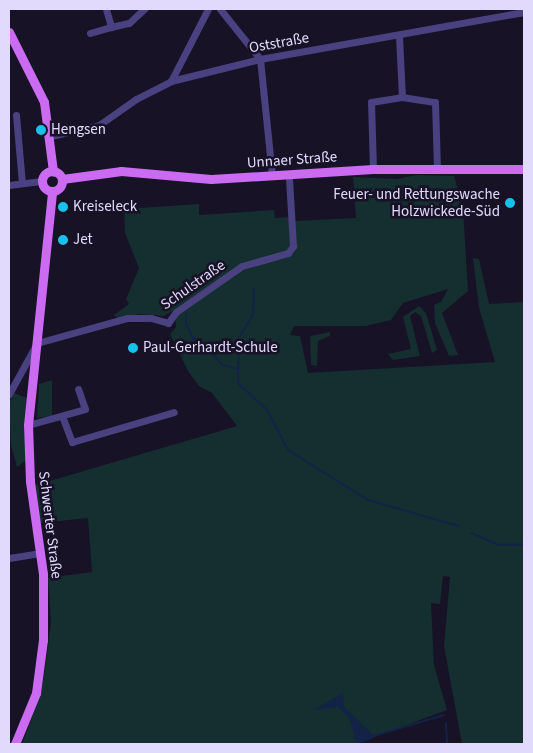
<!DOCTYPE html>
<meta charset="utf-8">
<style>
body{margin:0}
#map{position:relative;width:533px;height:753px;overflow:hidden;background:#171226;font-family:"Source Sans 3",sans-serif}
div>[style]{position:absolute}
.green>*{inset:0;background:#152e2f}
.water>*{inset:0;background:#132348}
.stream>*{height:2px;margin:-1px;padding:0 1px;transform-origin:1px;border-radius:1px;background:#132348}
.minor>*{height:7px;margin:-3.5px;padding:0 3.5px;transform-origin:3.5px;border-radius:3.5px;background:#494180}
.major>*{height:9px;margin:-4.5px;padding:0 4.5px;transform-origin:4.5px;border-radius:4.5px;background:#cb6bf2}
.major>.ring{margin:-4.5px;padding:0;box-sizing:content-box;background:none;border:9px solid #cb6bf2;border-radius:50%}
.dots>*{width:14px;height:14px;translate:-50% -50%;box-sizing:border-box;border:2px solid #171226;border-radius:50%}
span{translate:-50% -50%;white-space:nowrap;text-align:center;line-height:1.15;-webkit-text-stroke:5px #171226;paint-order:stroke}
.street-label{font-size:15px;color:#e1dafc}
.poi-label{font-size:15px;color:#e1dafc}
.left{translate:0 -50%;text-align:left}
.right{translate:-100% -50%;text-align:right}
.frame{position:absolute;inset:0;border:10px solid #e1dafc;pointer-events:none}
</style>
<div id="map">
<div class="green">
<i style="clip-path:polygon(416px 175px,454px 176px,463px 208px,468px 291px,442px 313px,458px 355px,449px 356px,435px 323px,434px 305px,441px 302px,448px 289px,403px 303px,391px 320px,366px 326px,294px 326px,290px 335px,300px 336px,308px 373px,495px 362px,479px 308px,473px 258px,479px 259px,489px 304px,524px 302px,524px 744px,462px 744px,444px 646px,450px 577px,443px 576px,440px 604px,431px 603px,434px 665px,447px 710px,356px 744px,22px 744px,40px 696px,45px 669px,51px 622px,48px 578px,92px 572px,88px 518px,40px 523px,36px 485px,237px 426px,212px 393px,199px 386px,188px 371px,170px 334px,176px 327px,174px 310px,164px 316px,139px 314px,117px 318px,114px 315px,129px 304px,126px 299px,139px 268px,125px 233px,124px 209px,199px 204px,199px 215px,274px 210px,275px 218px,289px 217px,294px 221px,356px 218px,353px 177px,397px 179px)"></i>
<i style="clip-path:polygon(419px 306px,426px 313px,437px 350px,432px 353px,421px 316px,415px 312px,410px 316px,420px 356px,393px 360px,388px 354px,411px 349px,403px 317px)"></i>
<i style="clip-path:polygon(330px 332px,330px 336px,318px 341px,317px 366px,311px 365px,310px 336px)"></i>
<i style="clip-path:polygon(52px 380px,52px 416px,37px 418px,39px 384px)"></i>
<i style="clip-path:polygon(14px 393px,30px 399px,28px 459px,17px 467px,11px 445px,9px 403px)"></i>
</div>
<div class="water">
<i style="clip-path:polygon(343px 693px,344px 707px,373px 735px,372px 739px,356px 744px,350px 719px,338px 707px,313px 710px)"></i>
</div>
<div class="stream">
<i style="left:254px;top:288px;width:27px;rotate:92deg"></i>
<i style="left:253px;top:315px;width:26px;rotate:122deg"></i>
<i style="left:239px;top:337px;width:46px;rotate:91.2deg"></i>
<i style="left:238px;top:383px;width:40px;rotate:43deg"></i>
<i style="left:267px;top:410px;width:45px;rotate:62.3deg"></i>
<i style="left:288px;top:450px;width:94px;rotate:32deg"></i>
<i style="left:368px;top:500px;width:94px;rotate:16.1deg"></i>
<i style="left:186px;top:313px;width:11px;rotate:90deg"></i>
<i style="left:186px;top:324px;width:16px;rotate:63deg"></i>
<i style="left:193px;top:338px;width:15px;rotate:28deg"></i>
<i style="left:206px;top:345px;width:26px;rotate:51deg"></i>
<i style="left:222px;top:365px;width:16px;rotate:14deg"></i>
<i style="left:471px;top:533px;width:30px;rotate:23deg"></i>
<i style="left:499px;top:545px;width:25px;rotate:-2deg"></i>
<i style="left:446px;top:723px;width:21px;rotate:87deg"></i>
<i style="left:373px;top:736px;width:74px;rotate:-16.5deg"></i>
<i style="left:192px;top:744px;width:1px"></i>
</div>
<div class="minor">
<i style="left:106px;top:9px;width:19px;rotate:74deg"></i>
<i style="left:111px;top:27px;width:18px;rotate:-13deg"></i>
<i style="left:129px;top:23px;width:21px;rotate:-43deg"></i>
<i style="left:220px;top:9px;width:64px;rotate:51.3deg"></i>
<i style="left:260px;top:59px;width:117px;rotate:84.1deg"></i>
<i style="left:90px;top:33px;width:22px;rotate:-16deg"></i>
<i style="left:399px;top:36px;width:61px;rotate:87.2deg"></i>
<i style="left:171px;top:81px;width:81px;rotate:-62.8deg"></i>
<i style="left:16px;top:115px;width:68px;rotate:85deg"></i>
<i style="left:51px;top:136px;width:49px;rotate:-12.9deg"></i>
<i style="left:99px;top:125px;width:45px;rotate:-35.1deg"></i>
<i style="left:136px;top:99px;width:39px;rotate:-27deg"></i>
<i style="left:171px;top:81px;width:92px;rotate:-13.9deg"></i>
<i style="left:260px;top:59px;width:268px;rotate:-10.1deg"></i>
<i style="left:373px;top:169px;width:67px;rotate:-91.7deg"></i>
<i style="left:371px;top:102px;width:31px;rotate:-9deg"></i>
<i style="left:402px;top:97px;width:33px;rotate:9deg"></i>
<i style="left:435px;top:102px;width:67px;rotate:88.3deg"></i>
<i style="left:9px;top:185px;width:34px;rotate:-7deg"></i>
<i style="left:9px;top:394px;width:58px;rotate:-61.2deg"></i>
<i style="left:37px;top:343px;width:93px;rotate:-15.5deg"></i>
<i style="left:127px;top:318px;width:24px"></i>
<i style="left:151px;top:318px;width:18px;rotate:16deg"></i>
<i style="left:168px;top:323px;width:14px;rotate:-54deg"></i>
<i style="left:176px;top:312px;width:80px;rotate:-34.9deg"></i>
<i style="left:242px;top:266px;width:48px;rotate:-15.8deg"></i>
<i style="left:288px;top:253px;width:9px;rotate:-54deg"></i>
<i style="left:293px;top:246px;width:67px;rotate:-93.4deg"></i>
<i style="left:62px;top:416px;width:28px;rotate:69deg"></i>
<i style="left:72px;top:442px;width:106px;rotate:-16.4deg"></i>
<i style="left:28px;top:425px;width:59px;rotate:-15.7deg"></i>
<i style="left:85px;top:409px;width:21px;rotate:-109deg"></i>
<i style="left:9px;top:558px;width:31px;rotate:-9deg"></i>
</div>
<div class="major">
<i style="left:9px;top:32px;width:78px;rotate:63.4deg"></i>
<i style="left:44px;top:102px;width:70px;rotate:82.6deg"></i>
<i class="ring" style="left:42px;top:171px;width:11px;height:11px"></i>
<i style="left:62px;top:179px;width:60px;rotate:-7.7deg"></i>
<i style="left:121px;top:171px;width:90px;rotate:5.1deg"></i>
<i style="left:211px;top:179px;width:162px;rotate:-3.5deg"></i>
<i style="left:373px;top:169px;width:151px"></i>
<i style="left:15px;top:744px;width:55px;rotate:-67.6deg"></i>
<i style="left:36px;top:693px;width:53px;rotate:-82.5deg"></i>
<i style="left:43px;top:640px;width:66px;rotate:-90deg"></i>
<i style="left:43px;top:574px;width:94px;rotate:-98deg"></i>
<i style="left:30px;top:481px;width:56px;rotate:-92deg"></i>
<i style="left:28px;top:425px;width:235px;rotate:-84.1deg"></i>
</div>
<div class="dots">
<i style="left:41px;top:130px;background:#17c2ea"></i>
<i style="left:510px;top:203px;background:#17c2ea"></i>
<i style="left:63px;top:207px;background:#17c2ea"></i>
<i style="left:63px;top:240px;background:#17c2ea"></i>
<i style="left:133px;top:348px;background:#17c2ea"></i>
</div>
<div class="street-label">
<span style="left:279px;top:43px;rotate:-10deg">Oststraße</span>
<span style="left:292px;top:160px;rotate:-4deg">Unnaer Straße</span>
<span style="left:193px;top:285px;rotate:-35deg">Schulstraße</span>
<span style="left:50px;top:525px;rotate:83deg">Schwerter Straße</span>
</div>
<div class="poi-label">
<span class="left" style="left:51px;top:130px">Hengsen</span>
<span class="right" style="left:500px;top:203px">Feuer- und Rettungswache<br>Holzwickede-Süd</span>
<span class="left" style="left:73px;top:207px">Kreiseleck</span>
<span class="left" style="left:73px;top:240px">Jet</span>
<span class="left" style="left:143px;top:348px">Paul-Gerhardt-Schule</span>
</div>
<div class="frame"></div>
</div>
